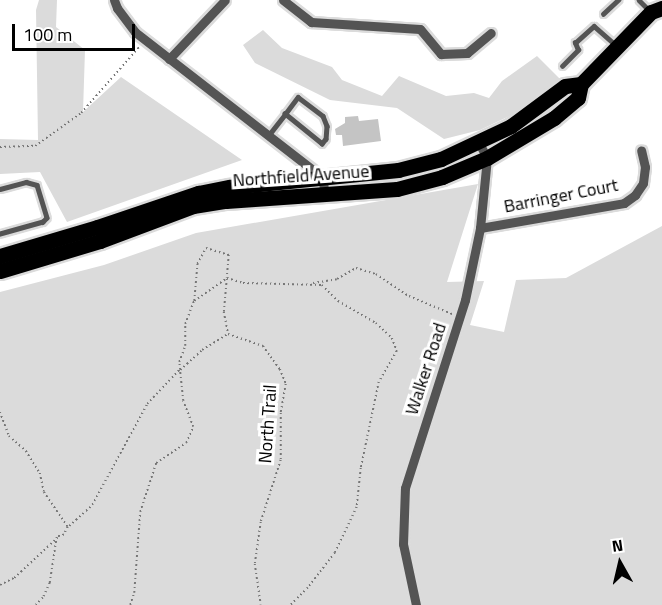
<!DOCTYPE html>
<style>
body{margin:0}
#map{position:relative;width:662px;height:605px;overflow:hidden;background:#fff;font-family:"Titillium Web",sans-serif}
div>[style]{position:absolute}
.green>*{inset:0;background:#dbdbdb}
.building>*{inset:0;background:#c4c4c4}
.path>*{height:1.5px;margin-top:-0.75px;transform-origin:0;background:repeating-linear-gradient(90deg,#767676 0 1.5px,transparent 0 4.5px)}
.roads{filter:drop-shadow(2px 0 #dbdbdb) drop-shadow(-2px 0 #dbdbdb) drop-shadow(0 2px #dbdbdb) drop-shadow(0 -2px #dbdbdb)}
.lane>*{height:4.5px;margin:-2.25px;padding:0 2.25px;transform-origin:2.25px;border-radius:2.25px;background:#545454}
.street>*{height:9px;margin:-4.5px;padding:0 4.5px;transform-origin:4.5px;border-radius:4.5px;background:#545454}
.primary>*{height:15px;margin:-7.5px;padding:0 7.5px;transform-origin:7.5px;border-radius:7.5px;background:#000}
span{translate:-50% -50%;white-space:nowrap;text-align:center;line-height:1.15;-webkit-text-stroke:6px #fff;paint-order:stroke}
.street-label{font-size:18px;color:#000}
.north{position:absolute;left:590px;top:533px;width:60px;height:60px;-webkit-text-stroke:4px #fff;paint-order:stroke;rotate:352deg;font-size:16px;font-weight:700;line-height:24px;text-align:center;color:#000}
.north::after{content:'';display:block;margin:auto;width:21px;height:27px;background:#000;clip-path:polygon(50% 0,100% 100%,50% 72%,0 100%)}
.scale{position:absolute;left:12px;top:24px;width:123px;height:27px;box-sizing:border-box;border:3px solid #000;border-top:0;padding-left:8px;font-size:18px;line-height:21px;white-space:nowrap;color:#000;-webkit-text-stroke:4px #fff;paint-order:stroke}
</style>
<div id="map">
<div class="green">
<i style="clip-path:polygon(39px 0,57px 0,56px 27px,85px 50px,83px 112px,121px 77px,242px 160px,67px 222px,40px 172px,0 174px,0 139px,38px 140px,36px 10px)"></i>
<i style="clip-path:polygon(263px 30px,282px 48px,332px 67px,342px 80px,382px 96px,399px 76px,446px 96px,474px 93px,489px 98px,502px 81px,537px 56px,562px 81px,520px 111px,480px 130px,444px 139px,397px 108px,330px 100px,255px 63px,243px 45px)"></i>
<i style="clip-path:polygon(478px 184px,447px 282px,484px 281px,470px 325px,504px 332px,516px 280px,566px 278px,662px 226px,662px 605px,0 605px,0 292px,104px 265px,196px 233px)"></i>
</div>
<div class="building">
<i style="clip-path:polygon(358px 116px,359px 121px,378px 119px,381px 141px,343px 146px,342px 135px,336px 135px,335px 129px,345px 123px,345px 117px)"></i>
</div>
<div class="path">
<i style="left:0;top:147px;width:35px;rotate:-2deg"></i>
<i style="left:35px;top:146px;width:57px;rotate:-35.7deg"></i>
<i style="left:81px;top:113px;width:88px;rotate:-48.7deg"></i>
<i style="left:227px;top:279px;width:33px;rotate:95deg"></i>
<i style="left:224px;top:312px;width:21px;rotate:79deg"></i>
<i style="left:313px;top:283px;width:24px;rotate:-9deg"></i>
<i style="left:337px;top:279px;width:22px;rotate:-30deg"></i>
<i style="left:356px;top:268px;width:21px;rotate:17deg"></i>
<i style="left:376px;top:274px;width:40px;rotate:34deg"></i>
<i style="left:409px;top:296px;width:47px;rotate:22.7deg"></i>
<i style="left:194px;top:301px;width:40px;rotate:-34.9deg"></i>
<i style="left:180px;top:370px;width:8px;rotate:-97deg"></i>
<i style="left:179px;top:362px;width:17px;rotate:-69deg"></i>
<i style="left:185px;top:346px;width:22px;rotate:-90deg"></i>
<i style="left:185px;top:324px;width:25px;rotate:-69deg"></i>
<i style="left:194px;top:301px;width:37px;rotate:-85deg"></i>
<i style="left:197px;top:264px;width:18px;rotate:-61deg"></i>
<i style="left:206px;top:248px;width:24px;rotate:17deg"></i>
<i style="left:229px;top:255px;width:23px;rotate:95deg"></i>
<i style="left:227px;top:278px;width:17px;rotate:17deg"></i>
<i style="left:243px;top:283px;width:79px;rotate:1.5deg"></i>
<i style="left:322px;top:285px;width:23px;rotate:45deg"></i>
<i style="left:338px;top:301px;width:44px;rotate:30.1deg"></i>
<i style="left:376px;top:323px;width:22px;rotate:43deg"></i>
<i style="left:392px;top:338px;width:14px;rotate:69deg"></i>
<i style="left:397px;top:351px;width:36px;rotate:120deg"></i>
<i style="left:379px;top:382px;width:88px;rotate:101.8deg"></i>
<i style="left:361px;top:468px;width:39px;rotate:96deg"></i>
<i style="left:357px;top:507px;width:51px;rotate:115.6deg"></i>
<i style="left:335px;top:553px;width:44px;rotate:127.6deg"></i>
<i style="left:308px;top:588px;width:24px;rotate:135deg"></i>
<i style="left:0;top:412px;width:26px;rotate:69deg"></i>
<i style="left:9px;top:436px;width:23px;rotate:41deg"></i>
<i style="left:26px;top:451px;width:26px;rotate:58deg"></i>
<i style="left:40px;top:473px;width:19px;rotate:78deg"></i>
<i style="left:44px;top:492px;width:42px;rotate:55.6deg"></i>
<i style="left:68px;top:527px;width:9px;rotate:117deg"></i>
<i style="left:64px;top:535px;width:7px;rotate:164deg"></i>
<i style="left:57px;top:537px;width:47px;rotate:98.7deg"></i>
<i style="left:50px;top:583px;width:17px;rotate:115deg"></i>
<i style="left:43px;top:598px;width:10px;rotate:135deg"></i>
<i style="left:69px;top:526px;width:31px;rotate:-42deg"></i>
<i style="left:92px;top:505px;width:115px;rotate:-61.4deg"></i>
<i style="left:147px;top:404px;width:47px;rotate:-46.7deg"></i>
<i style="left:0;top:585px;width:16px;rotate:-27deg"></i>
<i style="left:14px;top:578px;width:59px;rotate:-42.9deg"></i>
<i style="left:130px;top:605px;width:13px;rotate:-72deg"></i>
<i style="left:134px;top:593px;width:81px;rotate:-85.8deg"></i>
<i style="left:140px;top:512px;width:52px;rotate:-71.9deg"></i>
<i style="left:156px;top:463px;width:36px;rotate:-34deg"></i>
<i style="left:186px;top:443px;width:17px;rotate:-66deg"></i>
<i style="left:193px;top:427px;width:28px;rotate:-111deg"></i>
<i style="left:183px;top:401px;width:31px;rotate:-96deg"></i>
<i style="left:180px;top:370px;width:30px;rotate:-42deg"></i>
<i style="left:202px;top:350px;width:31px;rotate:-32deg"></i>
<i style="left:228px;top:334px;width:37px;rotate:19deg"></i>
<i style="left:263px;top:346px;width:29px;rotate:54deg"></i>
<i style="left:280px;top:369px;width:16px;rotate:68deg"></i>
<i style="left:286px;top:384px;width:29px;rotate:100deg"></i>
<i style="left:281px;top:413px;width:47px;rotate:90deg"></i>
<i style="left:281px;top:460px;width:65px;rotate:107.9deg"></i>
<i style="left:261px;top:522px;width:42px;rotate:98.1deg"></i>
<i style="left:255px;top:564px;width:41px;rotate:81.7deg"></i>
</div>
<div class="roads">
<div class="lane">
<i style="left:639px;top:0;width:14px;rotate:45deg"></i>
<i style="left:603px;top:14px;width:21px;rotate:-43deg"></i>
<i style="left:562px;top:66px;width:23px;rotate:-45deg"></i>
<i style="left:578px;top:50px;width:8px;rotate:-113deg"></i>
<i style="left:575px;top:43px;width:25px;rotate:-42deg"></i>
<i style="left:594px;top:26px;width:29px;rotate:41deg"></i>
<i style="left:268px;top:136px;width:28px;rotate:-52deg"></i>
<i style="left:285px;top:114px;width:21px;rotate:-53deg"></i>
<i style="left:298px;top:97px;width:31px;rotate:37deg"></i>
<i style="left:323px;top:116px;width:11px;rotate:68deg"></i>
<i style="left:327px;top:126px;width:13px;rotate:94deg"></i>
<i style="left:326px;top:139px;width:6px;rotate:129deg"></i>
<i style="left:322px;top:144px;width:48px;rotate:-141deg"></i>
<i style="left:0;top:189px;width:27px;rotate:-15deg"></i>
<i style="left:26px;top:182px;width:11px;rotate:15deg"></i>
<i style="left:37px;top:185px;width:34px;rotate:73deg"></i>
<i style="left:47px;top:218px;width:6px;rotate:135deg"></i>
<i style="left:43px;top:222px;width:45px;rotate:164.4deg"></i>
</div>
<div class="street">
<i style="left:114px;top:0;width:9px;rotate:69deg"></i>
<i style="left:117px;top:8px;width:30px;rotate:53deg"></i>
<i style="left:135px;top:32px;width:238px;rotate:37.8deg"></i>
<i style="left:323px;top:178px;width:16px;rotate:86deg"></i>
<i style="left:283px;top:0;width:36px;rotate:38deg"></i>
<i style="left:311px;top:22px;width:109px;rotate:3.7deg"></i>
<i style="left:420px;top:29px;width:33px;rotate:50deg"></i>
<i style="left:441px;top:54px;width:26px;rotate:-2deg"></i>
<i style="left:467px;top:53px;width:31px;rotate:-40deg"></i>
<i style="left:169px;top:59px;width:81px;rotate:-46.5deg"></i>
<i style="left:480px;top:228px;width:146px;rotate:-9.8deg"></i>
<i style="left:624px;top:203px;width:14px;rotate:-36deg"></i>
<i style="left:635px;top:195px;width:14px;rotate:-56deg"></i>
<i style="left:643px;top:183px;width:16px;rotate:-83deg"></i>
<i style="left:645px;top:167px;width:17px;rotate:-103deg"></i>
<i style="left:416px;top:605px;width:62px;rotate:-102deg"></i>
<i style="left:403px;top:544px;width:56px;rotate:-88deg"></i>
<i style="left:405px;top:488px;width:197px;rotate:-72.3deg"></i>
<i style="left:465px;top:300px;width:74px;rotate:-78.2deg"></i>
<i style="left:480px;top:228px;width:70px;rotate:-84.3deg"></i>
<i style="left:487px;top:158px;width:17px;rotate:-118deg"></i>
</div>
<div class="primary">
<i style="left:0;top:256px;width:101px;rotate:-16.6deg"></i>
<i style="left:97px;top:227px;width:107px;rotate:-18.6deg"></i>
<i style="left:198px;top:193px;width:33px;rotate:-11deg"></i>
<i style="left:230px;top:187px;width:169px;rotate:-5.8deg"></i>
<i style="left:398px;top:170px;width:44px;rotate:-14.3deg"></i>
<i style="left:441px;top:159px;width:77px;rotate:-25.2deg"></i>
<i style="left:511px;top:126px;width:67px;rotate:-36.5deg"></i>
<i style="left:565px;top:86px;width:16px;rotate:-7deg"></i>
<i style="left:0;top:271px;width:104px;rotate:-16.7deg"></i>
<i style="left:100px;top:241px;width:99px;rotate:-20.6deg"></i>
<i style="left:193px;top:206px;width:33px;rotate:-9deg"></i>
<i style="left:226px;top:201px;width:171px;rotate:-4deg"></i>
<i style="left:397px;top:189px;width:47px;rotate:-14.9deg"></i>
<i style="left:442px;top:177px;width:49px;rotate:-22.9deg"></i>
<i style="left:487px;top:158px;width:78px;rotate:-30.8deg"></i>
<i style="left:554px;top:118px;width:31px;rotate:-40deg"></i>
<i style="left:578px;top:98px;width:14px;rotate:-78deg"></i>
<i style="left:581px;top:84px;width:100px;rotate:-45.8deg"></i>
<i style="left:651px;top:12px;width:12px;rotate:-20deg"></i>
</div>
</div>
<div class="street-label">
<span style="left:301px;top:176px;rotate:-4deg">Northfield Avenue</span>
<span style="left:561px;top:196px;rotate:-11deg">Barringer Court</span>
<span style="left:426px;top:369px;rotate:-72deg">Walker Road</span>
<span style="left:268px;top:424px;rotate:-86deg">North Trail</span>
</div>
<div class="north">N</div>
<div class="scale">100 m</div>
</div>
